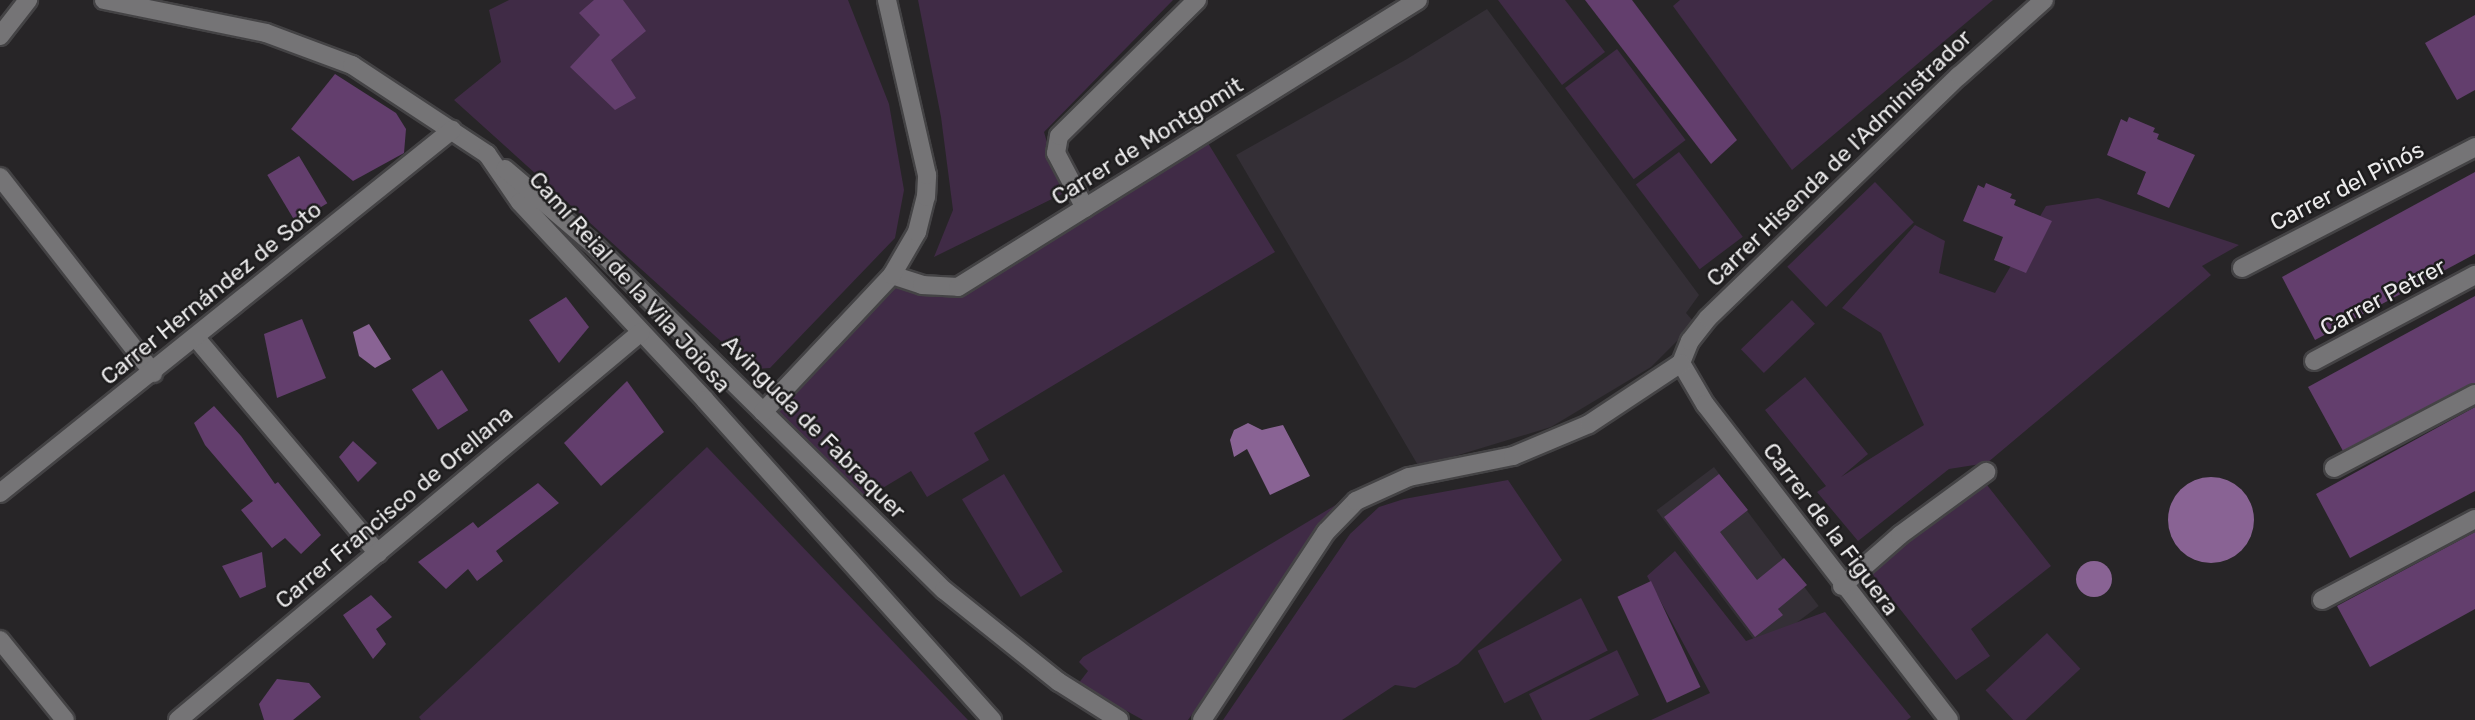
<!DOCTYPE html>
<meta charset="utf-8">
<style>
body{margin:0}
#map{position:relative;width:2475px;height:720px;overflow:hidden;background:#272527;font-family:Rubik,sans-serif}
div>[style]{position:absolute}
.built>*{inset:0;background:#342f36;transform-origin:0 0}
.green>*{inset:0;background:#402b46;transform-origin:0 0}
.water>*{inset:0;background:#896394}
.round{border-radius:50%}
.building>*{inset:0;background:#633e6d;transform-origin:0 0}
.roads{filter:drop-shadow(2px 0 #444345) drop-shadow(-2px 0 #444345) drop-shadow(0 2px #444345) drop-shadow(0 -2px #444345)}
.minor>*{height:18px;margin:-9px;padding:0 9px;transform-origin:9px;border-radius:9px;background:#757476}
span{translate:-50% -50%;white-space:nowrap;text-align:center;line-height:1.15;-webkit-text-stroke:5px #1d1c1d;paint-order:stroke}
.street-label{font-size:23px;color:#ebeaeb}
</style>
<div id="map">
<div class="built">
<i style="clip-path:polygon(1487px 9px,1699px 295px,1686px 313px,1695px 323px,1651px 367px,1551px 427px,1419px 467px,1236px 155px,1407px 59px)"></i>
<i style="left:1714px;top:467px;width:174px;height:72px;rotate:53deg"></i>
</div>
<div class="green">
<i style="clip-path:polygon(509px 0,848px 0,889px 104px,904px 190px,895px 238px,770px 368px,756px 369px,745px 363px,454px 100px,501px 62px,489px 10px)"></i>
<i style="clip-path:polygon(918px 0,1173px 0,1044px 132px,1062px 194px,934px 257px,953px 210px,941px 117px)"></i>
<i style="clip-path:polygon(1498px 0,1565px 0,1605px 52px,1562px 85px)"></i>
<i style="clip-path:polygon(1680px 0,1993px 0,1792px 170px,1673px 6px)"></i>
<i style="left:1617px;top:49px;width:114px;height:65px;rotate:53deg"></i>
<i style="clip-path:polygon(1203px 135px,1275px 252px,974px 433px,989px 460px,927px 497px,911px 471px,856px 504px,763px 412px,892px 275px,958px 287px)"></i>
<i style="left:1679px;top:152px;width:106px;height:54px;rotate:53deg"></i>
<i style="left:1875px;top:182px;width:56px;height:122px;rotate:46deg"></i>
<i style="clip-path:polygon(2098px 198px,2239px 245px,2202px 266px,2211px 275px,1987px 463px,1949px 469px,1858px 541px,1817px 492px,1826px 486px,1765px 410px,1805px 377px,1868px 454px,1841px 477px,1924px 425px,1881px 333px,1842px 308px,1915px 225px,1945px 241px,1939px 273px,1995px 293px,2046px 206px)"></i>
<i style="left:1792px;top:300px;width:33px;height:71px;rotate:46deg"></i>
<i style="clip-path:polygon(707px 447px,968px 720px,421px 720px,419px 717px)"></i>
<i style="left:1004px;top:474px;width:114px;height:49px;rotate:59deg"></i>
<i style="clip-path:polygon(1508px 480px,1562px 560px,1458px 664px,1415px 688px,1395px 685px,1342px 720px,1223px 720px,1350px 534px,1379px 507px,1404px 499px)"></i>
<i style="clip-path:polygon(1987px 485px,2051px 566px,1971px 629px,1990px 656px,1956px 680px,1870px 571px)"></i>
<i style="clip-path:polygon(1339px 503px,1188px 720px,1143px 720px,1078px 684px,1088px 671px,1079px 662px,1083px 657px)"></i>
<i style="clip-path:polygon(1675px 551px,1746px 641px,1825px 612px,1911px 717px,1907px 720px,1651px 720px,1710px 693px,1647px 576px)"></i>
<i style="left:1581px;top:598px;width:59px;height:116px;rotate:63deg"></i>
<i style="left:2047px;top:633px;width:49px;height:84px;rotate:47deg"></i>
<i style="clip-path:polygon(1617px 650px,1639px 695px,1589px 720px,1542px 720px,1529px 694px)"></i>
</div>
<div class="water">
<i style="clip-path:polygon(369px 324px,391px 359px,375px 368px,359px 356px,353px 332px)"></i>
<i style="clip-path:polygon(1248px 423px,1262px 430px,1283px 425px,1310px 476px,1270px 495px,1247px 449px,1234px 457px,1230px 440px,1234px 430px)"></i>
<i class="round" style="left:2168px;top:477px;width:86px;height:86px"></i>
<i class="round" style="left:2076px;top:561px;width:36px;height:36px"></i>
</div>
<div class="building">
<i style="clip-path:polygon(594px 0,623px 0,646px 31px,611px 60px,636px 98px,615px 110px,570px 67px,600px 35px,579px 13px)"></i>
<i style="clip-path:polygon(1585px 0,1632px 0,1737px 140px,1711px 164px)"></i>
<i style="clip-path:polygon(2475px 15px,2475px 90px,2457px 100px,2425px 43px)"></i>
<i style="clip-path:polygon(335px 74px,396px 113px,406px 129px,404px 153px,353px 181px,291px 129px)"></i>
<i style="clip-path:polygon(2129px 117px,2155px 128px,2153px 132px,2159px 134px,2157px 139px,2195px 155px,2169px 208px,2137px 194px,2146px 172px,2107px 155px,2121px 119px,2127px 122px)"></i>
<i style="left:299px;top:156px;width:55px;height:37px;rotate:59deg"></i>
<i style="clip-path:polygon(2475px 172px,2475px 254px,2315px 340px,2282px 277px)"></i>
<i style="clip-path:polygon(1986px 183px,2012px 194px,2010px 198px,2016px 200px,2014px 205px,2052px 221px,2026px 273px,1994px 260px,2003px 237px,1963px 221px,1978px 185px,1984px 188px)"></i>
<i style="clip-path:polygon(2475px 296px,2475px 383px,2343px 451px,2308px 387px)"></i>
<i style="clip-path:polygon(566px 297px,589px 327px,559px 363px,529px 320px)"></i>
<i style="clip-path:polygon(302px 319px,326px 378px,277px 398px,264px 334px)"></i>
<i style="left:442px;top:370px;width:48px;height:36px;rotate:57deg"></i>
<i style="clip-path:polygon(627px 381px,664px 432px,601px 486px,564px 443px)"></i>
<i style="clip-path:polygon(214px 406px,241px 436px,275px 484px,278px 482px,321px 535px,301px 554px,285px 538px,272px 548px,241px 510px,253px 501px,205px 445px,194px 423px)"></i>
<i style="clip-path:polygon(2475px 407px,2475px 491px,2350px 558px,2316px 494px)"></i>
<i style="clip-path:polygon(353px 441px,377px 463px,358px 482px,339px 457px)"></i>
<i style="clip-path:polygon(1719px 474px,1748px 510px,1720px 532px,1757px 580px,1784px 558px,1807px 585px,1778px 609px,1783px 615px,1755px 637px,1664px 517px)"></i>
<i style="clip-path:polygon(538px 483px,559px 503px,496px 551px,503px 561px,477px 581px,468px 569px,446px 589px,418px 562px,473px 522px,478px 528px)"></i>
<i style="clip-path:polygon(2475px 532px,2475px 609px,2370px 667px,2337px 606px)"></i>
<i style="clip-path:polygon(262px 552px,266px 587px,240px 598px,222px 566px)"></i>
<i style="left:1651px;top:581px;width:117px;height:37px;rotate:65deg"></i>
<i style="clip-path:polygon(371px 595px,392px 617px,376px 629px,386px 644px,373px 659px,343px 615px)"></i>
<i style="clip-path:polygon(277px 679px,309px 683px,321px 697px,293px 720px,264px 720px,259px 704px)"></i>
</div>
<div class="roads">
<div class="minor">
<i style="left:104px;top:0;width:165px;rotate:11.5deg"></i>
<i style="left:266px;top:33px;width:92px;rotate:20.4deg"></i>
<i style="left:352px;top:65px;width:162px;rotate:33.4deg"></i>
<i style="left:487px;top:154px;width:58px;rotate:55.5deg"></i>
<i style="left:520px;top:202px;width:271px;rotate:46.9deg"></i>
<i style="left:705px;top:400px;width:430px;rotate:48.1deg"></i>
<i style="left:0;top:36px;width:46px;rotate:-52.1deg"></i>
<i style="left:505px;top:169px;width:118px;rotate:40.5deg"></i>
<i style="left:595px;top:246px;width:490px;rotate:44.6deg"></i>
<i style="left:944px;top:590px;width:147px;rotate:38.7deg"></i>
<i style="left:1059px;top:682px;width:71px;rotate:32.3deg"></i>
<i style="left:0;top:177px;width:249px;rotate:52deg"></i>
<i style="left:1085px;top:208px;width:62px;rotate:-117.8deg"></i>
<i style="left:1056px;top:153px;width:17px;rotate:-80deg"></i>
<i style="left:1059px;top:136px;width:194px;rotate:-44.6deg"></i>
<i style="left:2242px;top:268px;width:263px;rotate:-27.4deg"></i>
<i style="left:892px;top:275px;width:32px;rotate:18deg"></i>
<i style="left:922px;top:285px;width:36px;rotate:3deg"></i>
<i style="left:958px;top:287px;width:542px;rotate:-31.96deg"></i>
<i style="left:196px;top:338px;width:282px;rotate:49.8deg"></i>
<i style="left:2314px;top:361px;width:183px;rotate:-28.1deg"></i>
<i style="left:1681px;top:363px;width:24px;rotate:-68deg"></i>
<i style="left:1690px;top:341px;width:29px;rotate:-52deg"></i>
<i style="left:1708px;top:318px;width:349px;rotate:-44deg"></i>
<i style="left:1959px;top:76px;width:114px;rotate:-41.8deg"></i>
<i style="left:1681px;top:363px;width:48px;rotate:59.7deg"></i>
<i style="left:1705px;top:404px;width:399px;rotate:52.3deg"></i>
<i style="left:763px;top:412px;width:188px;rotate:-46.7deg"></i>
<i style="left:892px;top:275px;width:50px;rotate:-59.8deg"></i>
<i style="left:917px;top:232px;width:36px;rotate:-76deg"></i>
<i style="left:926px;top:197px;width:22px;rotate:-87deg"></i>
<i style="left:927px;top:175px;width:180px;rotate:-102.9deg"></i>
<i style="left:2334px;top:468px;width:159px;rotate:-27.7deg"></i>
<i style="left:0;top:493px;width:580px;rotate:-38.77deg"></i>
<i style="left:1842px;top:586px;width:77px;rotate:-41.3deg"></i>
<i style="left:1900px;top:535px;width:107px;rotate:-36.2deg"></i>
<i style="left:2322px;top:600px;width:173px;rotate:-27.9deg"></i>
<i style="left:0;top:640px;width:103px;rotate:50.9deg"></i>
<i style="left:178px;top:720px;width:604px;rotate:-39.96deg"></i>
<i style="left:1202px;top:720px;width:225px;rotate:-56.6deg"></i>
<i style="left:1326px;top:532px;width:43px;rotate:-45.9deg"></i>
<i style="left:1356px;top:501px;width:58px;rotate:-24.4deg"></i>
<i style="left:1409px;top:477px;width:106px;rotate:-11.4deg"></i>
<i style="left:1513px;top:456px;width:82px;rotate:-22.8deg"></i>
<i style="left:1589px;top:424px;width:110px;rotate:-33.5deg"></i>
</div>
</div>
<div class="street-label">
<span style="left:1147px;top:141px;rotate:-32deg">Carrer de Montgomit</span>
<span style="left:1839px;top:158px;rotate:-44deg">Carrer Hisenda de l'Administrador</span>
<span style="left:2347px;top:186px;rotate:-27deg">Carrer del Pinós</span>
<span style="left:630px;top:282px;rotate:48deg">Camí Reial de la Vila Joiosa</span>
<span style="left:211px;top:293px;rotate:-39deg">Carrer Hernández de Soto</span>
<span style="left:2383px;top:297px;rotate:-28deg">Carrer Petrer</span>
<span style="left:814px;top:427px;rotate:45deg">Avinguda de Fabraquer</span>
<span style="left:394px;top:507px;rotate:-40deg">Carrer Francisco de Orellana</span>
<span style="left:1831px;top:529px;rotate:53deg">Carrer de la Figuera</span>
</div>
</div>
